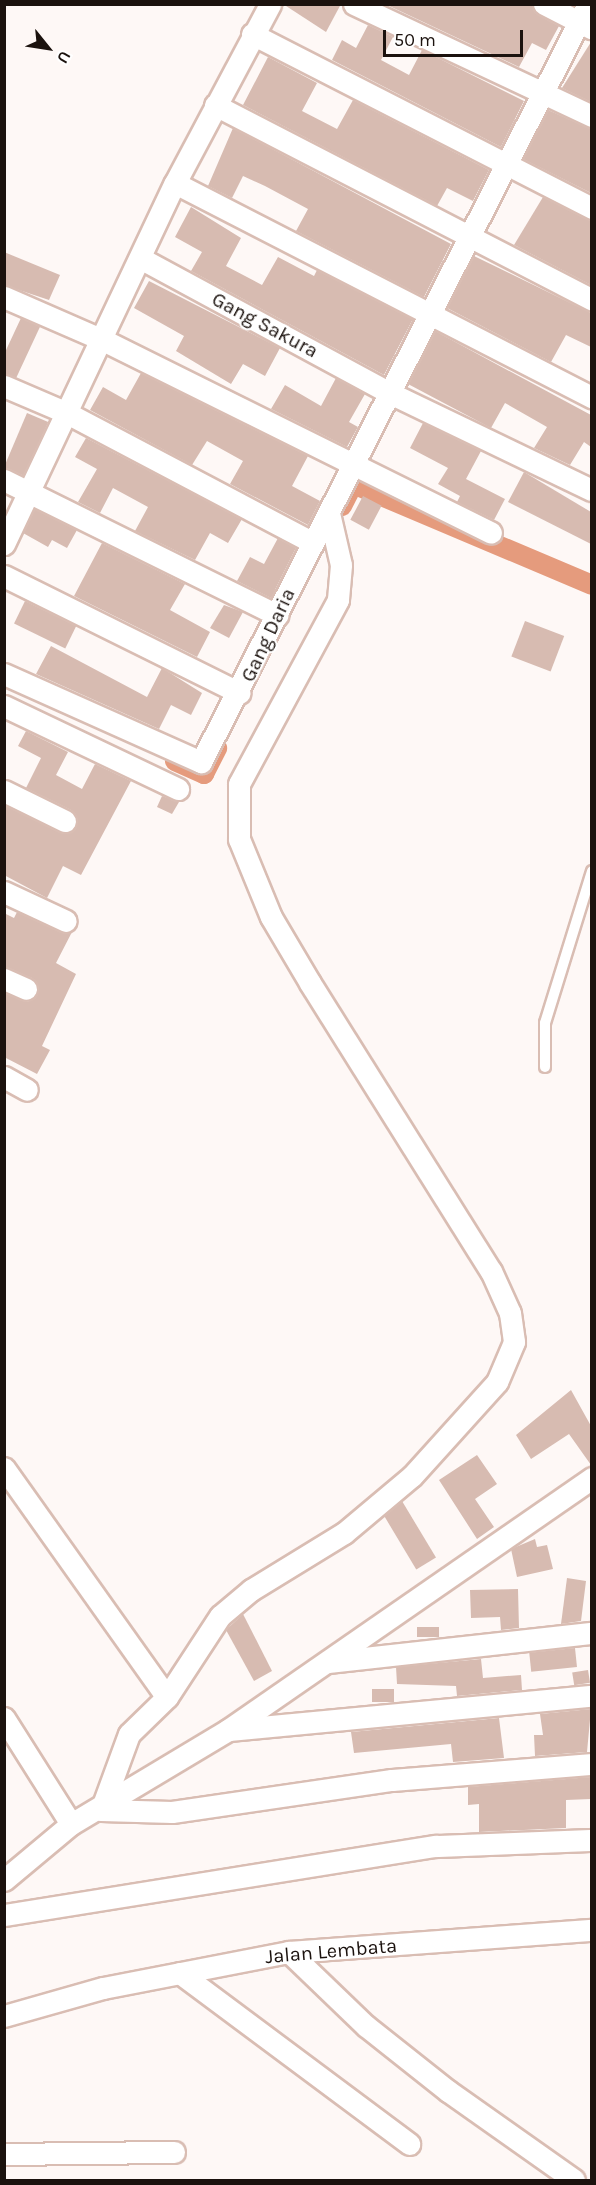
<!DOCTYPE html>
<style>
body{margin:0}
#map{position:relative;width:596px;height:2185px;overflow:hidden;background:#fef8f6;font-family:Karla,sans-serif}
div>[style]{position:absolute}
.canal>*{height:20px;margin:-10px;padding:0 10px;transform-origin:10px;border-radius:10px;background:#e59b7d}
.building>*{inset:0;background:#d7bbb1;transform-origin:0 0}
.roads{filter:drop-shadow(2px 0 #d9bdb3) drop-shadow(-2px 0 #d9bdb3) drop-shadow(0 2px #d9bdb3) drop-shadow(0 -2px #d9bdb3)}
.service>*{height:10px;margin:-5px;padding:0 5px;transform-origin:5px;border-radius:5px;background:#fff}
.minor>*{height:21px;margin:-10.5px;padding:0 10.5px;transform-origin:10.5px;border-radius:10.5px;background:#fff}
span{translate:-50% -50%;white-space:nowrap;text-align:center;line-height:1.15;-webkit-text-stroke:4.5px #fff;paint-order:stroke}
.street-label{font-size:20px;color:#1b120e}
.frame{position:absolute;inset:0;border:6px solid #1b120e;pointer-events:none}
.north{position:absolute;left:18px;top:18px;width:60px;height:60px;-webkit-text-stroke:4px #fff;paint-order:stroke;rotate:120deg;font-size:16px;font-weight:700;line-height:24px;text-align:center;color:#1b120e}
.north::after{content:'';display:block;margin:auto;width:21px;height:27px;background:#1b120e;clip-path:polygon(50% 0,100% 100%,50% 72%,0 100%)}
.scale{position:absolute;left:383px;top:30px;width:140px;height:27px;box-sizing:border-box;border:3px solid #1b120e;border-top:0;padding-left:8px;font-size:18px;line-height:21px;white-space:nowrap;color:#1b120e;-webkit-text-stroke:4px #fff;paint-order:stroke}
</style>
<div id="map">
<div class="canal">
<i style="left:342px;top:506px;width:25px;rotate:-63deg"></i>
<i style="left:353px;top:484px;width:259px;rotate:22.9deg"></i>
<i style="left:175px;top:761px;width:32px;rotate:24deg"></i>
<i style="left:204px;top:774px;width:29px;rotate:-63deg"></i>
</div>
<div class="building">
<i style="clip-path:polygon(283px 4px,341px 4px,326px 32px)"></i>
<i style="clip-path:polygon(385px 4px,531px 4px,538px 15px,559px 26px,546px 50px,532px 43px,519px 67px)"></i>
<i style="clip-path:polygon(368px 25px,393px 37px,381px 60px,409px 75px,422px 50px,524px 101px,501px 147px,332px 60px,342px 40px,356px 48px)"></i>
<i style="clip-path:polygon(591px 42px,591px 102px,562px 88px)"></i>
<i style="clip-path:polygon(268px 57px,317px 83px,302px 111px,337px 129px,353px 100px,489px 170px,473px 201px,447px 188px,437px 206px,243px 105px)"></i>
<i style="clip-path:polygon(548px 110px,591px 129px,591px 193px,523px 159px)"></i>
<i style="clip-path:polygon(233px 128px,451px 244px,424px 297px,296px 231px,308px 209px,265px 186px,243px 176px,232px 198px,208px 186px)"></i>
<i style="clip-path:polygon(543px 197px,591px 221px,591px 285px,514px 245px)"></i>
<i style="clip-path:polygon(191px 207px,241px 238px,226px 266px,262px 285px,278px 257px,314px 276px,317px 270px,413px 319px,384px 375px,191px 271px,202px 252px,175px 237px)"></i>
<i style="clip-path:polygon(4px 252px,60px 275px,49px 300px,4px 285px)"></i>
<i style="clip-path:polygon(474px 256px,591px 313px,591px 347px,566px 335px,551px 362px,447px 308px)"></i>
<i style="clip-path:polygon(149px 281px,280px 348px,265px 376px,243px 364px,231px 384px,176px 351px,184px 336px,134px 308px)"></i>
<i style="left:21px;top:318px;width:21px;height:59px;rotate:25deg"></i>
<i style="clip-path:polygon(435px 331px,591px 415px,591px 447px,584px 442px,570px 465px,534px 448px,547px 427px,505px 403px,491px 428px,408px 384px)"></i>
<i style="clip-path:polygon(141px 373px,308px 456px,292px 486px,320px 501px,308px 525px,230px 484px,243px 461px,207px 441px,192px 465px,90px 410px,103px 387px,126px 400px)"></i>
<i style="clip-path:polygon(336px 378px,365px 394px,349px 422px,358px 427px,347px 447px,271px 409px,285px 385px,321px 406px)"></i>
<i style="left:27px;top:413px;width:23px;height:59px;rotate:23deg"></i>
<i style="clip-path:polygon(423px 423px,481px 451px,466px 479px,505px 499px,494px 520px,457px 502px,460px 496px,438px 484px,448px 468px,410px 448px)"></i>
<i style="clip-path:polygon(86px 438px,242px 519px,228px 543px,210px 533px,195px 560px,135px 531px,148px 507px,113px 488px,100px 513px,78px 502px,97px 469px,75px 457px)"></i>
<i style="clip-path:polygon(524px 472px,591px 512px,591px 544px,508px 502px)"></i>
<i style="left:363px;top:496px;width:21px;height:27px;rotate:28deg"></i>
<i style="clip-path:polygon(35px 509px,77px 530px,67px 548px,52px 540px,48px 547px,23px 533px)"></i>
<i style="clip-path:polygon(278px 538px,296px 548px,271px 598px,237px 581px,250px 557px,264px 564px)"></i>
<i style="clip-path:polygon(102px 543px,185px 584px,170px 610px,210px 632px,197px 657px,74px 596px)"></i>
<i style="left:25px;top:601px;width:57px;height:25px;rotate:26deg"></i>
<i style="clip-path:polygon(224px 605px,243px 612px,229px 638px,210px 628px)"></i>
<i style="left:525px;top:621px;width:42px;height:38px;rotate:21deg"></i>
<i style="clip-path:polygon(51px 646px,147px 697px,162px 668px,202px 693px,191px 715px,171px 705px,159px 729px,36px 674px)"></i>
<i style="clip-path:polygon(26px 731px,68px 752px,56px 775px,82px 789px,95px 764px,131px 781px,81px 875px,63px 866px,47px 898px,4px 875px,4px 805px,65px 834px,78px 820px,71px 810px,26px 788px,41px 758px,18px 746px)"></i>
<i style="clip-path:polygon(162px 796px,179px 802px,172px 814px,157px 807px)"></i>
<i style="clip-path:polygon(17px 912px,72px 932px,56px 963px,76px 974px,42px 1046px,50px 1050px,37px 1074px,4px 1057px,4px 993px,28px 1002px,39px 988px,32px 978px,4px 967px,4px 913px,14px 918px)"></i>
<i style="clip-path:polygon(571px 1390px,591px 1426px,591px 1465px,569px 1434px,531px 1459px,516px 1435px)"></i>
<i style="clip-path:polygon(477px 1455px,497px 1484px,475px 1499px,494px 1527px,477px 1539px,439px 1480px)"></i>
<i style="left:402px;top:1501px;width:66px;height:23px;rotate:59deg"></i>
<i style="clip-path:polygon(535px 1539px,537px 1547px,547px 1545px,553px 1569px,517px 1577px,511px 1549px)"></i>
<i style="clip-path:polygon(567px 1578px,586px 1581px,581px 1621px,561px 1624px)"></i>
<i style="clip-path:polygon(518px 1589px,519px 1628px,501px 1630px,500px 1617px,471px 1618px,470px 1590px)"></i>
<i style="clip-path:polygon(243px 1614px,272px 1671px,254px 1681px,226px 1630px)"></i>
<i style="left:439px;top:1627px;width:10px;height:22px;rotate:90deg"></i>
<i style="left:575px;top:1648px;width:19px;height:46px;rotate:84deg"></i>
<i style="clip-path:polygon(481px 1659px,483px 1678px,521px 1675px,522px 1690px,457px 1696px,456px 1686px,397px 1684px,396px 1667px)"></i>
<i style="left:588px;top:1670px;width:13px;height:16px;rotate:81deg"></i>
<i style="left:394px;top:1689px;width:13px;height:22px;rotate:90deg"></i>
<i style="clip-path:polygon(591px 1709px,587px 1752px,535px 1756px,534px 1735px,543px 1735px,540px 1714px)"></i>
<i style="clip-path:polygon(499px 1718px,504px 1758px,453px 1762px,451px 1744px,354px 1753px,351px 1732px)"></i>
<i style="clip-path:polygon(591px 1777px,591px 1799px,566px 1800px,566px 1828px,479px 1832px,479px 1804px,468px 1805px,468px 1787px)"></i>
</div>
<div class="roads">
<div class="service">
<i style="left:545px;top:1067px;width:44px;rotate:-90deg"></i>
<i style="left:545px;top:1023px;width:159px;rotate:-72.8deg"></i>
</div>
<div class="minor">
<i style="left:354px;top:4px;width:263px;rotate:25.2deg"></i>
<i style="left:544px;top:4px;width:53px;rotate:27.1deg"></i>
<i style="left:252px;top:34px;width:382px;rotate:27.1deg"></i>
<i style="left:215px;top:105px;width:424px;rotate:27.3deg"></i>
<i style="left:175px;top:183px;width:469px;rotate:27.2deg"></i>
<i style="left:140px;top:258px;width:284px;rotate:28.4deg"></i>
<i style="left:390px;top:393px;width:224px;rotate:25.7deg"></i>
<i style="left:4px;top:297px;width:108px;rotate:23.5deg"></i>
<i style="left:103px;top:340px;width:433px;rotate:26.4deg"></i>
<i style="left:4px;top:386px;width:69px;rotate:23.2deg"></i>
<i style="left:67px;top:413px;width:277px;rotate:27.8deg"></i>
<i style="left:4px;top:480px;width:305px;rotate:26.3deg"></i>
<i style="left:329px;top:513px;width:53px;rotate:77deg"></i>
<i style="left:341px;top:565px;width:35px;rotate:95deg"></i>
<i style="left:338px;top:600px;width:209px;rotate:118.3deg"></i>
<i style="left:239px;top:784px;width:55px;rotate:90deg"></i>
<i style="left:239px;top:839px;width:84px;rotate:67.7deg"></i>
<i style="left:271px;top:917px;width:77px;rotate:59.4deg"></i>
<i style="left:310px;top:983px;width:340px;rotate:57.9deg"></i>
<i style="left:491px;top:1271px;width:46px;rotate:65.7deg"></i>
<i style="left:510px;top:1313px;width:29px;rotate:82deg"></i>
<i style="left:514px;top:1342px;width:43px;rotate:113deg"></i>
<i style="left:497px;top:1382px;width:127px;rotate:132.1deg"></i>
<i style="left:412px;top:1476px;width:89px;rotate:140deg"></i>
<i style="left:344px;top:1533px;width:109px;rotate:148.5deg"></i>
<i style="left:251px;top:1590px;width:40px;rotate:140deg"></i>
<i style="left:220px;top:1616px;width:97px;rotate:123.2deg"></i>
<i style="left:167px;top:1697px;width:53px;rotate:135.8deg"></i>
<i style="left:129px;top:1734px;width:81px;rotate:110.2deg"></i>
<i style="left:101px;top:1810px;width:71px;rotate:1.6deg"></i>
<i style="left:172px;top:1812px;width:222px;rotate:-8.3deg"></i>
<i style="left:392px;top:1780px;width:201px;rotate:-4.6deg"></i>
<i style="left:4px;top:544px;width:399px;rotate:-64.7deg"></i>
<i style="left:175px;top:183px;width:203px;rotate:-62deg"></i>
<i style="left:4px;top:576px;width:263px;rotate:26.4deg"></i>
<i style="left:4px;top:674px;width:216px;rotate:24.1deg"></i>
<i style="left:201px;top:762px;width:851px;rotate:-62.95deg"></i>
<i style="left:4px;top:706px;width:193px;rotate:25.5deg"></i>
<i style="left:4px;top:791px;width:68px;rotate:26.2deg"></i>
<i style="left:4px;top:892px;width:68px;rotate:25.1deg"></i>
<i style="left:4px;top:979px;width:24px;rotate:24deg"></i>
<i style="left:4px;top:1077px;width:26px;rotate:29deg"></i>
<i style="left:4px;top:1468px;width:281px;rotate:54.6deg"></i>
<i style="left:328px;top:1662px;width:266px;rotate:-6.3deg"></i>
<i style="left:4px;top:1718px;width:125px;rotate:57.7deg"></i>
<i style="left:229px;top:1730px;width:365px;rotate:-5.4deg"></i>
<i style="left:4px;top:1880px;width:87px;rotate:-39.9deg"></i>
<i style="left:71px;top:1824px;width:183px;rotate:-30.9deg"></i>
<i style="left:228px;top:1730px;width:443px;rotate:-34.7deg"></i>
<i style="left:4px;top:1915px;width:437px;rotate:-9.1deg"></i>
<i style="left:436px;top:1846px;width:156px;rotate:-2.2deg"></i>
<i style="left:289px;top:1952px;width:107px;rotate:43.9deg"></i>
<i style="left:366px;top:2026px;width:105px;rotate:38.4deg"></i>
<i style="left:448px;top:2091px;width:154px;rotate:35.2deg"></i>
<i style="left:180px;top:1973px;width:286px;rotate:36.7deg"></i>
<i style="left:4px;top:2016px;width:103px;rotate:-15.8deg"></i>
<i style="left:103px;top:1988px;width:189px;rotate:-11deg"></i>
<i style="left:289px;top:1952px;width:304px;rotate:-4.2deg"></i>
<i style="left:4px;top:2154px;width:170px;rotate:-0.7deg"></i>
</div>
</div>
<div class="street-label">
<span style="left:265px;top:325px;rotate:28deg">Gang Sakura</span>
<span style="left:268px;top:635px;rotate:-65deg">Gang Daria</span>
<span style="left:331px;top:1951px;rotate:-5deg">Jalan Lembata</span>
</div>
<div class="frame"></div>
<div class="north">U</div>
<div class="scale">50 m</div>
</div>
